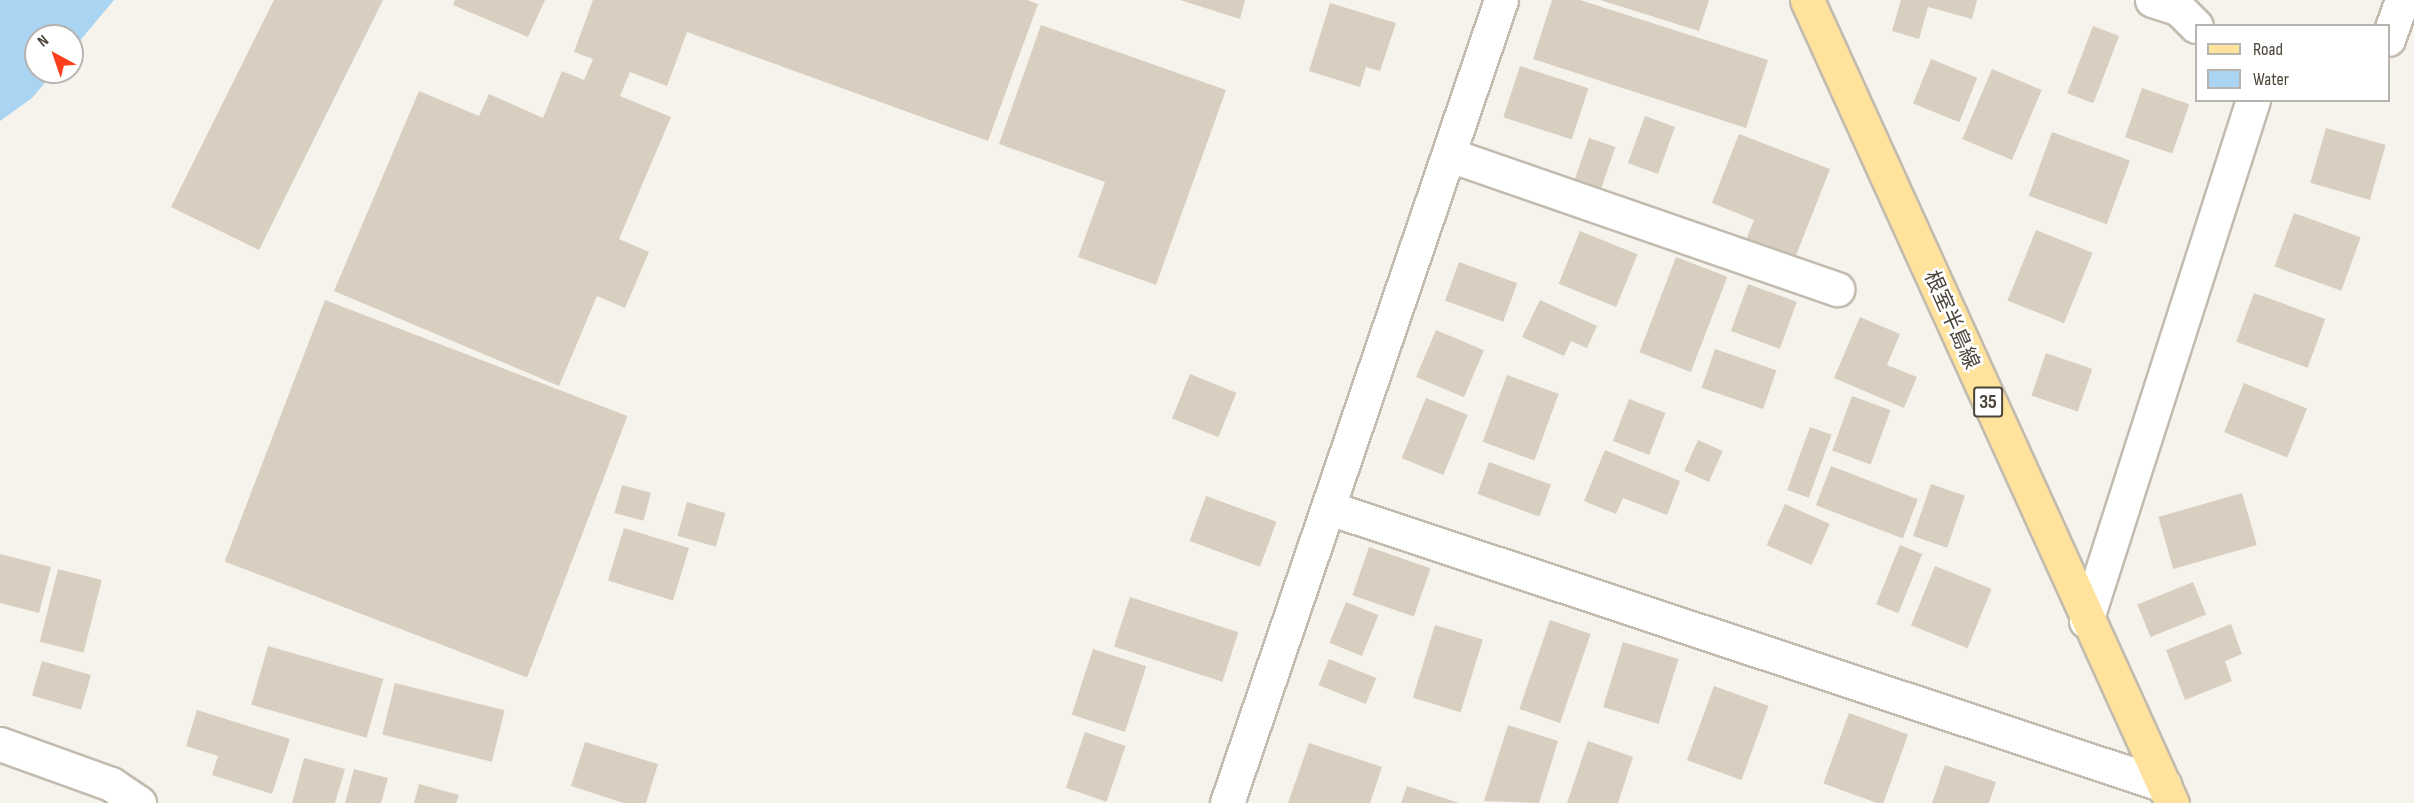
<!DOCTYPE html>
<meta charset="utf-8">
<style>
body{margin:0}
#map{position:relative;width:2414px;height:803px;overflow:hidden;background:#f6f3ec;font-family:"Sofia Sans Condensed","Noto Sans JP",sans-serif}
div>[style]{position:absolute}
.water>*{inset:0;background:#a9d4f2}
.building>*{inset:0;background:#d8cfc1;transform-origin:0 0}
.roads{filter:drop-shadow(2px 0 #c2bbae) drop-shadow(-2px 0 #c2bbae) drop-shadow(0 2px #c2bbae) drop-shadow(0 -2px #c2bbae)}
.minor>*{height:33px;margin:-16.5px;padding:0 16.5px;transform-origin:16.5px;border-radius:16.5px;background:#fff}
.major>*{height:33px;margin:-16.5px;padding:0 16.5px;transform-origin:16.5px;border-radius:16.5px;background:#ffe39c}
span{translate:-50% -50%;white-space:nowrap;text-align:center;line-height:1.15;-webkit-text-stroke:5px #fff;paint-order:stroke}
.shield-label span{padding:2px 4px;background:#fff;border:2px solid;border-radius:4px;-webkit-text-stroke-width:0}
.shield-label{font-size:20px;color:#4b4439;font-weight:700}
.street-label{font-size:21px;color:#4b4439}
.legend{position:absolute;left:2195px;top:24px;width:195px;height:78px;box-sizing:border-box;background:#fff;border:2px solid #b7b4b0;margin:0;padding:8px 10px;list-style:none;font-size:18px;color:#4b4439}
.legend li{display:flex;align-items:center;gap:12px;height:30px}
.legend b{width:30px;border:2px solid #b7b4b0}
.north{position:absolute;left:24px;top:24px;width:60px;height:60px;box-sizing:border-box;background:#fff;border:2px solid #b7b4b0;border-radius:50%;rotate:320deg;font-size:16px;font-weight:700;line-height:24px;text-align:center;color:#4b4439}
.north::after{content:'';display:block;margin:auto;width:21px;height:27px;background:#fc3f1d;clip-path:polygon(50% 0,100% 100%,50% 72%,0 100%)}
</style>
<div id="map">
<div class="water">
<i style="clip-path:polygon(0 0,114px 0,72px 50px,72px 36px,36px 36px,36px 72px,54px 72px,32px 98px,0 121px)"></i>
</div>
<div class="building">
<i style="clip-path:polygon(274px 0,383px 0,259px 250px,171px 207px)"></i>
<i style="clip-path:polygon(455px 0,545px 0,528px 37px,453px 5px)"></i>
<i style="clip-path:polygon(593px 0,1027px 0,1038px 4px,988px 141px,687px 32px,667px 86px,630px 72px,620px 96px,671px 117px,619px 239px,649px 252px,625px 308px,597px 296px,559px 386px,334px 291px,419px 91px,479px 116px,489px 94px,543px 118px,562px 71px,584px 80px,593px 59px,574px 52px)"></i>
<i style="clip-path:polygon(1180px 0,1245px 0,1240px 19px)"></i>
<i style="clip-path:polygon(1552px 0,1580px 0,1768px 60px,1746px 128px,1533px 59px)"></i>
<i style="clip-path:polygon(1600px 0,1709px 0,1699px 31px)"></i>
<i style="clip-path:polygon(1901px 0,1977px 0,1972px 19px,1928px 7px,1919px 39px,1892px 31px)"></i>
<i style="clip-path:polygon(1330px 3px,1396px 23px,1380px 71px,1366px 67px,1360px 87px,1309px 71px)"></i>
<i style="clip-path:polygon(1041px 25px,1226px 90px,1156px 285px,1078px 257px,1105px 182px,999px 144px)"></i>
<i style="left:2093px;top:26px;width:28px;height:72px;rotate:21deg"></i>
<i style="left:1931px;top:59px;width:50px;height:48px;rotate:22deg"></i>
<i style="left:1520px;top:66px;width:72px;height:54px;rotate:18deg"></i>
<i style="left:1992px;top:69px;width:54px;height:76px;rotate:23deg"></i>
<i style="left:2142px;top:88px;width:50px;height:52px;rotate:19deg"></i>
<i style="left:1645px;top:116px;width:32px;height:50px;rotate:20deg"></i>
<i style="left:2326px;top:128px;width:62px;height:57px;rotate:16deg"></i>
<i style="left:2052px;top:132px;width:83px;height:68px;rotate:20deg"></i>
<i style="clip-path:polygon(1739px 134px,1830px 169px,1793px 263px,1744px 245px,1754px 220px,1712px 203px)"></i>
<i style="left:1589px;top:138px;width:28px;height:46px;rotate:19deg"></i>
<i style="left:2294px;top:213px;width:71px;height:57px;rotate:20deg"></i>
<i style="left:2036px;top:230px;width:61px;height:76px;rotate:22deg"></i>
<i style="left:1580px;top:231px;width:62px;height:57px;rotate:22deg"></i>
<i style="left:1676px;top:257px;width:55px;height:102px;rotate:21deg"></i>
<i style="left:1459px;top:262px;width:62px;height:41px;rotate:20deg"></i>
<i style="left:1748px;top:284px;width:52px;height:50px;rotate:20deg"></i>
<i style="left:2254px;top:293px;width:76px;height:52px;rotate:20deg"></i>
<i style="left:325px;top:300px;width:324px;height:280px;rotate:21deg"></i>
<i style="clip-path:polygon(1540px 300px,1597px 326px,1587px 348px,1571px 341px,1564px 356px,1522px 337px)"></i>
<i style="clip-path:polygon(1860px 317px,1900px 334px,1887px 365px,1917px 377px,1904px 408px,1834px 378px)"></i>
<i style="left:1436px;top:330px;width:52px;height:51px;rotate:23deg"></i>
<i style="left:1715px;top:349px;width:65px;height:41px;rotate:19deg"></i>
<i style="left:2046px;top:353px;width:49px;height:45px;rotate:19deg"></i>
<i style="left:1190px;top:374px;width:50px;height:48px;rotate:22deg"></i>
<i style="left:1507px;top:375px;width:55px;height:71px;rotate:20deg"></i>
<i style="left:2244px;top:383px;width:68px;height:53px;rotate:22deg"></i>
<i style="left:1852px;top:396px;width:41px;height:58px;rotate:20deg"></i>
<i style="left:1426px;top:398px;width:45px;height:65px;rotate:22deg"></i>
<i style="left:1629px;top:399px;width:39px;height:45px;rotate:21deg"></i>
<i style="left:1810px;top:427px;width:23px;height:67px;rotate:20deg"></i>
<i style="left:1698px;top:440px;width:27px;height:34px;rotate:24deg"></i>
<i style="clip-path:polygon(1605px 450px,1680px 481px,1667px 515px,1623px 498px,1616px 514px,1584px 501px)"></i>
<i style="left:1489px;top:462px;width:66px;height:34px;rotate:20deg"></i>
<i style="left:1831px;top:466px;width:93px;height:42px;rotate:21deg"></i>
<i style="left:1931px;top:484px;width:36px;height:55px;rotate:19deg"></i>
<i style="left:622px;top:485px;width:30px;height:29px;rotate:15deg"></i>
<i style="left:2242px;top:493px;width:54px;height:87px;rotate:74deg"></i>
<i style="left:1206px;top:496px;width:75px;height:48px;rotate:20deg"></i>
<i style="left:687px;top:502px;width:40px;height:35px;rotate:16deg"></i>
<i style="left:1785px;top:504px;width:49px;height:45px;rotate:24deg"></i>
<i style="left:624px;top:528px;width:68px;height:55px;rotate:17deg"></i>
<i style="left:1900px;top:545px;width:24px;height:64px;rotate:22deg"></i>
<i style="left:1369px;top:547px;width:65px;height:51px;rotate:19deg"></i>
<i style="clip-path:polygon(0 554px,51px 567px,39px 613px,0 603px)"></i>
<i style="left:1935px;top:566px;width:61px;height:64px;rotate:22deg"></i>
<i style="left:58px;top:569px;width:45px;height:75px;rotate:14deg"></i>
<i style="left:2193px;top:582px;width:35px;height:60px;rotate:68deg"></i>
<i style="left:1130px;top:597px;width:114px;height:52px;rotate:18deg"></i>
<i style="left:1346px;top:602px;width:35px;height:44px;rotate:22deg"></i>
<i style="left:1550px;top:620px;width:43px;height:94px;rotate:19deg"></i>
<i style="clip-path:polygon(2231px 624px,2242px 654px,2225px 661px,2232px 681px,2185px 700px,2166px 650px)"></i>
<i style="left:1435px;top:625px;width:50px;height:76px;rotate:17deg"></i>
<i style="left:1623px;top:642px;width:58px;height:68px;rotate:17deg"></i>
<i style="left:268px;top:646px;width:120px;height:61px;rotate:16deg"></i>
<i style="left:1093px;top:649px;width:56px;height:69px;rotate:18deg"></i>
<i style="left:1329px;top:659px;width:51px;height:28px;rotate:22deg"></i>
<i style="left:42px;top:661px;width:51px;height:36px;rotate:16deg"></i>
<i style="left:395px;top:683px;width:113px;height:53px;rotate:14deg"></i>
<i style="left:1714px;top:686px;width:58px;height:79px;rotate:20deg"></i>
<i style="clip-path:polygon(197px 710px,290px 739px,272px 794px,212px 775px,218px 756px,186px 746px)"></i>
<i style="left:1849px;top:713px;width:63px;height:75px;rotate:20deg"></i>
<i style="clip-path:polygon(1508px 725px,1558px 741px,1539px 803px,1484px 801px)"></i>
<i style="left:1085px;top:732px;width:43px;height:59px;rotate:19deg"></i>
<i style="clip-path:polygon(1588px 741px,1633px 757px,1618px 803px,1567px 803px)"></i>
<i style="clip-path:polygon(585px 742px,658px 764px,646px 803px,624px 803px,571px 786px)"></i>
<i style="clip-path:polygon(1309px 743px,1382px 767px,1370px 803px,1288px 803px)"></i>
<i style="clip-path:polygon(304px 758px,345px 769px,335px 803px,292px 803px)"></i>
<i style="clip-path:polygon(1945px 765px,1996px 782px,1989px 803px,1932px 803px)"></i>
<i style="clip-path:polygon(354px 769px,388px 778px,381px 803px,345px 803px)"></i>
<i style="clip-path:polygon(419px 784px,459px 795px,456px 803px,414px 803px)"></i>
<i style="clip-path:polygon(1407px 786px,1459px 803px,1401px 803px)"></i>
</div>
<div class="roads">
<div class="minor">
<i style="left:2152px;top:0;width:28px;rotate:18deg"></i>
<i style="left:2179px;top:9px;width:24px;rotate:45deg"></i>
<i style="left:2388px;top:39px;width:41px;rotate:-70.3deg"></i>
<i style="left:1450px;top:155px;width:410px;rotate:19.1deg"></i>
<i style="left:1329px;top:508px;width:880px;rotate:18.35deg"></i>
<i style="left:2086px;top:621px;width:547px;rotate:-72.23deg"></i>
<i style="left:0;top:744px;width:118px;rotate:19.8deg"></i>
<i style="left:111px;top:784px;width:34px;rotate:34deg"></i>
<i style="left:1227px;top:803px;width:848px;rotate:-71.16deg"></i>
</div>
<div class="major">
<i style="left:1807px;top:0;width:882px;rotate:65.56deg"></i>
</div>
</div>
<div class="shield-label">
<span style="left:1988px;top:402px">35</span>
</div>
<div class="street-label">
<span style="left:1951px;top:320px;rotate:66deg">根室半島線</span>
</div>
<ul class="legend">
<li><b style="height:8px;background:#ffe39c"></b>Road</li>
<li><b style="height:16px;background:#a9d4f2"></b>Water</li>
</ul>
<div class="north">N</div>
</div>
